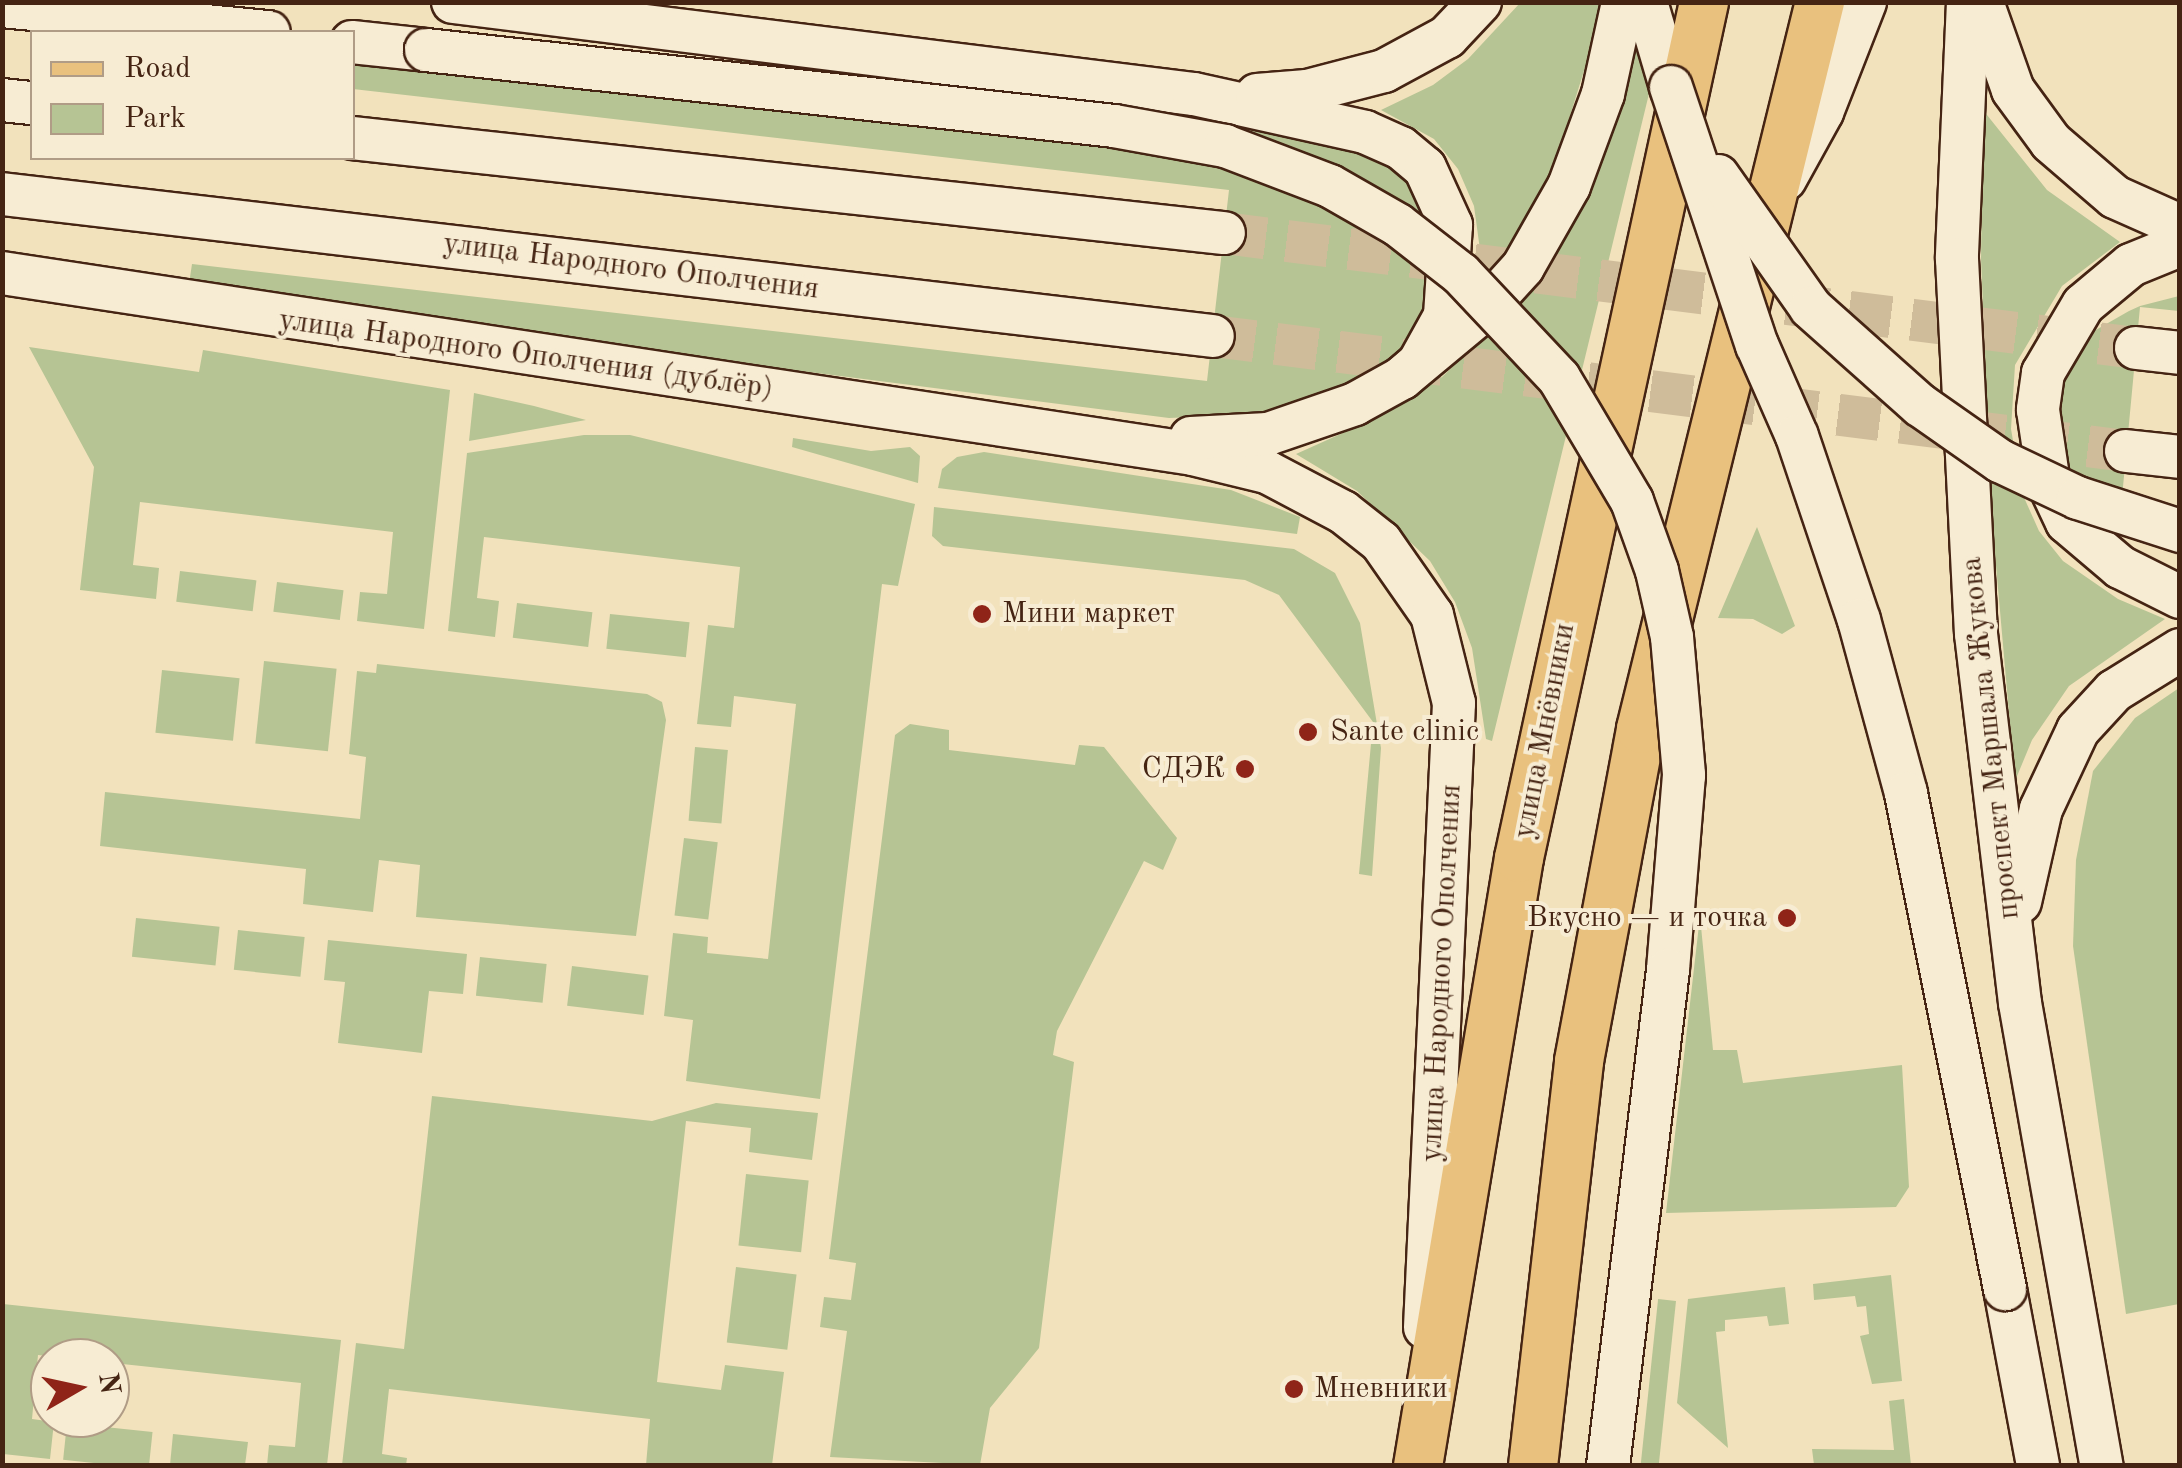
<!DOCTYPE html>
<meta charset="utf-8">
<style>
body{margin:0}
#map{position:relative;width:2182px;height:1468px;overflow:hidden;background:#f2e2bc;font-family:"Old Standard TT",serif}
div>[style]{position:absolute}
.green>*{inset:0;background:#b6c494;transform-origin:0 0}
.secondary-tunnel>*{height:42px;margin-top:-21px;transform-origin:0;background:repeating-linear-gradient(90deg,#cfbc9a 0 42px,transparent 0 63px)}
.roads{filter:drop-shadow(2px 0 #452413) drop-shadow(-2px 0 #452413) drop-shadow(0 2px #452413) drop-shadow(0 -2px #452413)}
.secondary>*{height:42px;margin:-21px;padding:0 21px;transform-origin:21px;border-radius:21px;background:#f7ecd3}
.primary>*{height:48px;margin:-24px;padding:0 24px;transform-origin:24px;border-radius:24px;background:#e9c17e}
.bridges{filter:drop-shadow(2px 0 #452413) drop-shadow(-2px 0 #452413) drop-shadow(0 2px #452413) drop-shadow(0 -2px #452413)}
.secondary-bridge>*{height:42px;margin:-21px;padding:0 21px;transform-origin:21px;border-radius:21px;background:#f7ecd3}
.dots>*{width:28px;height:28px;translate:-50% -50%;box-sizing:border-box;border:5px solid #f7ecd3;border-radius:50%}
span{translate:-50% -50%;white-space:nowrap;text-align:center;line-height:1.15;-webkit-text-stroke:8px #f7ecd3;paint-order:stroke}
.street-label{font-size:30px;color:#452413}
.poi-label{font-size:30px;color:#452413}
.left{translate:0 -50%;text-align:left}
.right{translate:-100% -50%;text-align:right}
.frame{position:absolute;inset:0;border:5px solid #452413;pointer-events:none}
.legend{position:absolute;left:30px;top:30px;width:325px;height:130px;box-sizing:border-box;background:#f7ecd3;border:2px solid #b09c86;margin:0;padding:12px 18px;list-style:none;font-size:30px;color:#452413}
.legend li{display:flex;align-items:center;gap:20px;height:50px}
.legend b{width:50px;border:2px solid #b09c86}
.north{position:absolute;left:30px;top:1338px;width:100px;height:100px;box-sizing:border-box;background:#f7ecd3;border:2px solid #b09c86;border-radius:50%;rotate:81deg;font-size:28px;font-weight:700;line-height:40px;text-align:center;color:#452413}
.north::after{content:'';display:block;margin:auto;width:35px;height:45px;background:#8f2418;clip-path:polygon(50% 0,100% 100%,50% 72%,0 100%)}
</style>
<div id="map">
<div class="green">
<i style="clip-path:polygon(1520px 3px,1605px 3px,1551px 177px,1508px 252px,1484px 279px,1474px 206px,1458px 169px,1434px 139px,1381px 110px,1433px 85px,1468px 59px)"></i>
<i style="clip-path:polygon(1650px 3px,1671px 3px,1492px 741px,1486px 739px,1472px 648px,1455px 602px,1430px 561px,1357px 491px,1296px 454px,1365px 423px,1442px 377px,1540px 283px,1592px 191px)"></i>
<i style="clip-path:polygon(740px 59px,1190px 117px,1361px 147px,1413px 178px,1441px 251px,1419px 339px,1391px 361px,1309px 401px,1263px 414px,1169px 418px,558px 340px,189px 284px,192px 264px,1207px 381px,1229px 190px,353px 89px,353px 63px,735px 105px)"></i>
<i style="clip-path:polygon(1983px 110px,2047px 190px,2120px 242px,2062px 286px,2015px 365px,2011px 429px,2022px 493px,2039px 531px,2063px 561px,2118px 599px,2165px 619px,2069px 686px,2032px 740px,2015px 781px,1992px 520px,1981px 259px)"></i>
<i style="clip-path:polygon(2179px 296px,2179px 311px,2140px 307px,2119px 529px,2070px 491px,2051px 398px,2087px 335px,2129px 311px,2140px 306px)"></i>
<i style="clip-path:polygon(29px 347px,199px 372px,203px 350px,450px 390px,424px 629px,357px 621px,360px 592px,387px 594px,393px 532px,140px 502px,133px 565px,159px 568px,156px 599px,80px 590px,94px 467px)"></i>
<i style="clip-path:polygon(474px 393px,534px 406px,586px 420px,469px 441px)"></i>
<i style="clip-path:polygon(584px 435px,630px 435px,915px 504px,898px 586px,882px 584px,820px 1099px,686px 1081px,693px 1020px,664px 1016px,673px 933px,708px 937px,707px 953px,768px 959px,796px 704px,734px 696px,731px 727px,697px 724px,708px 625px,734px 628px,740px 567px,484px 537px,477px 598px,499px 601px,495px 637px,448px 631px,467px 453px)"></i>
<i style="clip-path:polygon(793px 438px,871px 451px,910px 447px,920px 456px,918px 483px,792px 447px)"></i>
<i style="clip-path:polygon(984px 452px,1231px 490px,1300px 517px,1297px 534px,938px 488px,942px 469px,957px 457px)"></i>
<i style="clip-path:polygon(934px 507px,1294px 549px,1335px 573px,1360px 623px,1381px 748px,1372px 876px,1359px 874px,1373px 722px,1279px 595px,1245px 580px,943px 546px,932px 536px)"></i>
<i style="clip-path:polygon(1757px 527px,1795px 626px,1782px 634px,1753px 619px,1718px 618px)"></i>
<i style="left:180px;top:571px;width:77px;height:31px;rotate:7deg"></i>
<i style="left:277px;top:582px;width:67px;height:30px;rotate:7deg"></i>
<i style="left:517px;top:603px;width:76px;height:35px;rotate:7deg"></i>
<i style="left:610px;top:614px;width:80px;height:35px;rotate:6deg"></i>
<i style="left:264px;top:661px;width:73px;height:83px;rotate:6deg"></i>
<i style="clip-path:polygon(377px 664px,647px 694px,662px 702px,666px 720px,636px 936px,416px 917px,420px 865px,379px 860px,373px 912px,303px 904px,306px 869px,100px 846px,105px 792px,360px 819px,366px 757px,349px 754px,357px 671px,376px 673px)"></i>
<i style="left:162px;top:670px;width:78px;height:63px;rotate:6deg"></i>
<i style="clip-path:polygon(2179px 688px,2179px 1304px,2126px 1314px,2073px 946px,2076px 860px,2093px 771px,2135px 718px)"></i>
<i style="clip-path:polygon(910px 724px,949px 730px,949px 750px,1075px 765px,1079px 745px,1104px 747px,1177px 838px,1163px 870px,1144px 861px,1057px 1031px,1053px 1055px,1074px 1062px,1039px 1348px,990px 1408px,980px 1465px,830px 1457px,847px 1331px,820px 1327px,824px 1297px,851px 1300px,856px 1263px,829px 1259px,895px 735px)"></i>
<i style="left:695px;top:747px;width:33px;height:74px;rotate:5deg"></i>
<i style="left:684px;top:838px;width:34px;height:78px;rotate:7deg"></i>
<i style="clip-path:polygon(1700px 916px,1713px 1050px,1737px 1050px,1743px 1083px,1902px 1065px,1909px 1187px,1896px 1207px,1666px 1213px)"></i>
<i style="left:136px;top:918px;width:84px;height:39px;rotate:6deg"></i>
<i style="left:238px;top:930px;width:67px;height:40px;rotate:6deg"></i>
<i style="clip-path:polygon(328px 940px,467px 954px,463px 994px,429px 991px,422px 1053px,338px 1043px,345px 982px,324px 980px)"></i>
<i style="left:480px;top:957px;width:67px;height:39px;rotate:6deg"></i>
<i style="left:572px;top:966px;width:77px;height:40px;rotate:7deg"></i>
<i style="clip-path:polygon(432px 1096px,652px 1121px,716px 1103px,818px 1113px,812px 1160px,749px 1152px,751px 1128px,686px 1121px,657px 1382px,721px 1390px,725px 1365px,784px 1372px,772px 1465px,646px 1465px,650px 1419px,389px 1389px,382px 1454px,407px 1458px,406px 1465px,342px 1465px,356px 1343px,404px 1349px)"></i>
<i style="left:746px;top:1174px;width:63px;height:72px;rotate:6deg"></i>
<i style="left:736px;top:1267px;width:61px;height:76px;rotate:7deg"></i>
<i style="clip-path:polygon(1891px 1275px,1902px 1381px,1872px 1384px,1860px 1336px,1869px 1334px,1866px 1306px,1857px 1307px,1855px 1296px,1814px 1300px,1813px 1284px)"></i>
<i style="clip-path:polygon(1785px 1287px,1789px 1324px,1769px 1326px,1767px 1316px,1725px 1320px,1725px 1331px,1716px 1332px,1728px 1448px,1677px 1403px,1688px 1299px)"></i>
<i style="left:1676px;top:1301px;width:165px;height:18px;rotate:96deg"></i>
<i style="clip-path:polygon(3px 1304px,341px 1340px,327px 1465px,267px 1465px,269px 1445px,295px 1447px,301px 1383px,38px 1355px,32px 1419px,54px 1422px,50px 1459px,3px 1454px)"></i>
<i style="clip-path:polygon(1904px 1399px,1911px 1465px,1814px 1465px,1812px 1449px,1894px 1450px,1889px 1401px)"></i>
<i style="left:67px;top:1423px;width:86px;height:37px;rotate:6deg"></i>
<i style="clip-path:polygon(173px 1434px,248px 1442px,245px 1465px,170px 1465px)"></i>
</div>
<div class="secondary-tunnel">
<i style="left:1224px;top:233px;width:919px;rotate:7.19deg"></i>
<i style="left:1213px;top:336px;width:920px;rotate:7.18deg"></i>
</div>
<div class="roads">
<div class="secondary">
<i style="left:453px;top:2px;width:747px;rotate:7.08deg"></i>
<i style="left:1194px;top:94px;width:175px;rotate:12.5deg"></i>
<i style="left:1365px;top:132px;width:39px;rotate:24deg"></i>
<i style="left:1401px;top:148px;width:31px;rotate:40deg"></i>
<i style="left:1425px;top:168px;width:63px;rotate:65.5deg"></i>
<i style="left:1451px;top:225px;width:91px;rotate:93.8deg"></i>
<i style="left:1445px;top:316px;width:54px;rotate:119deg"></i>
<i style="left:1419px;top:363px;width:23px;rotate:139deg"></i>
<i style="left:1646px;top:2px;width:89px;rotate:73.6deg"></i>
<i style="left:1968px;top:2px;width:257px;rotate:92.5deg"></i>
<i style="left:1957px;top:259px;width:375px;rotate:87.1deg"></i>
<i style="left:1976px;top:634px;width:372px;rotate:83.2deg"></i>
<i style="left:2020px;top:1003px;width:470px;rotate:80deg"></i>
<i style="left:1982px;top:2px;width:93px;rotate:70.6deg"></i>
<i style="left:2013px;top:90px;width:64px;rotate:53.8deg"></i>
<i style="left:2051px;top:142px;width:84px;rotate:40.7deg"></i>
<i style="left:2115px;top:197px;width:71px;rotate:24deg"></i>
<i style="left:2px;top:6px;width:268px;rotate:5.6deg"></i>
<i style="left:352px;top:42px;width:74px;rotate:6.2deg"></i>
<i style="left:1257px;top:95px;width:50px;rotate:-4.6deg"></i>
<i style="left:1307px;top:91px;width:80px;rotate:-14.6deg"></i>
<i style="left:1384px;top:71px;width:72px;rotate:-28.4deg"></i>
<i style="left:1447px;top:37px;width:48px;rotate:-46.7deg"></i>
<i style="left:2px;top:100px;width:30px;rotate:6deg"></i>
<i style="left:352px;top:138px;width:877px;rotate:6.22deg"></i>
<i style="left:1785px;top:179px;width:77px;rotate:-61.1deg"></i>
<i style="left:1822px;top:112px;width:118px;rotate:-68.6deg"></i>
<i style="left:2px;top:194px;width:1219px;rotate:6.69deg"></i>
<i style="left:2180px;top:245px;width:53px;rotate:157.8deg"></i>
<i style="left:2131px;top:265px;width:62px;rotate:140.2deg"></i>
<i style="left:2083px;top:305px;width:79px;rotate:120.5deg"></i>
<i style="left:2043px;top:373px;width:37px;rotate:98deg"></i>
<i style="left:2038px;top:410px;width:75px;rotate:81.5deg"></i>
<i style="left:2049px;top:484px;width:42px;rotate:64.7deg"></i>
<i style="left:2067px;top:522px;width:70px;rotate:40.3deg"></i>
<i style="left:2120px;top:567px;width:67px;rotate:26.6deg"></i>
<i style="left:2px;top:273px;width:1205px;rotate:8.64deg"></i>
<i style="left:1193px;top:454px;width:76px;rotate:13.7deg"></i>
<i style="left:1267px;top:472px;width:86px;rotate:27.8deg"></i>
<i style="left:1343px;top:512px;width:48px;rotate:38.3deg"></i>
<i style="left:1381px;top:542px;width:89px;rotate:55.1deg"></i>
<i style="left:1432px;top:615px;width:91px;rotate:76deg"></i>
<i style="left:1454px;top:703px;width:625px;rotate:92.66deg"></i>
<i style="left:2136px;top:348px;width:44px;rotate:6.5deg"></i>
<i style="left:1191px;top:438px;width:77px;rotate:-3deg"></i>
<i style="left:1268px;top:434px;width:92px;rotate:-19deg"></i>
<i style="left:1355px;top:404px;width:54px;rotate:-29deg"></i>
<i style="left:1402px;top:378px;width:107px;rotate:-39.7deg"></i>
<i style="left:1484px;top:310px;width:58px;rotate:-47.8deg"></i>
<i style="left:1523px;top:267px;width:93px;rotate:-60.4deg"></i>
<i style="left:1569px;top:186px;width:98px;rotate:-69.7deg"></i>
<i style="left:1603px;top:94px;width:94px;rotate:-77.7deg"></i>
<i style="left:2126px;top:451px;width:54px;rotate:6.3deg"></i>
<i style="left:2020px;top:902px;width:95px;rotate:-77.3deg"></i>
<i style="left:2041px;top:809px;width:87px;rotate:-64.9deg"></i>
<i style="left:2078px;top:730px;width:53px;rotate:-47.3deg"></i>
<i style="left:2114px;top:691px;width:78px;rotate:-31.8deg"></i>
<i style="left:2005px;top:1289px;width:180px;rotate:79.4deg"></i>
</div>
<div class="primary">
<i style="left:1418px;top:1466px;width:616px;rotate:-80.57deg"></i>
<i style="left:1519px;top:858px;width:876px;rotate:-77.8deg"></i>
<i style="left:1533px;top:1466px;width:408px;rotate:-83.5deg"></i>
<i style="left:1579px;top:1061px;width:338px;rotate:-79.4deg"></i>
<i style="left:1641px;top:729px;width:749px;rotate:-76.17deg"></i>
</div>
</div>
<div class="bridges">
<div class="secondary-bridge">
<i style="left:426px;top:50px;width:692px;rotate:6.3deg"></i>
<i style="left:1114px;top:126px;width:113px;rotate:10.2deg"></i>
<i style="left:1225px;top:146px;width:112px;rotate:20.9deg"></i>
<i style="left:1330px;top:186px;width:78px;rotate:29.8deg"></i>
<i style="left:1398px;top:225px;width:80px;rotate:37.9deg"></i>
<i style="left:1461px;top:274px;width:143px;rotate:46.7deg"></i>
<i style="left:1559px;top:378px;width:143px;rotate:59.3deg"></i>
<i style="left:1632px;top:501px;width:74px;rotate:70.3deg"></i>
<i style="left:1657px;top:571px;width:68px;rotate:77.2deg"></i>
<i style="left:1672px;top:637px;width:139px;rotate:85deg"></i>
<i style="left:1684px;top:775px;width:196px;rotate:94.7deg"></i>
<i style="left:1668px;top:970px;width:500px;rotate:96.9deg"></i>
<i style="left:1671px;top:87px;width:272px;rotate:71.6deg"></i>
<i style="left:1757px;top:345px;width:99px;rotate:66.3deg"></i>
<i style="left:1797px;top:436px;width:194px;rotate:71.4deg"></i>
<i style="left:1859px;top:620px;width:179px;rotate:74.8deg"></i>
<i style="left:1906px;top:793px;width:506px;rotate:78.71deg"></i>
<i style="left:1718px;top:176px;width:161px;rotate:54.8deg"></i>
<i style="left:1811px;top:308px;width:146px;rotate:41.7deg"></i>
<i style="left:1920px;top:405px;width:98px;rotate:35deg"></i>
<i style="left:2000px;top:461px;width:86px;rotate:25.4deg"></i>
<i style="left:2078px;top:498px;width:107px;rotate:17.9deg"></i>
</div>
</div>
<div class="dots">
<i style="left:982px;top:614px;background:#8f2418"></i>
<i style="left:1308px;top:732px;background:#8f2418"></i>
<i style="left:1245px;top:769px;background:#8f2418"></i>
<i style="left:1787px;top:918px;background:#8f2418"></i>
<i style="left:1294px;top:1389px;background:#8f2418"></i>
</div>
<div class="street-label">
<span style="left:631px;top:267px;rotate:7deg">улица Народного Ополчения</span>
<span style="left:526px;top:355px;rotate:8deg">улица Народного Ополчения (дублёр)</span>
<span style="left:1545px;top:731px;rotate:-79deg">улица Мнёвники</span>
<span style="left:1991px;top:738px;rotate:-96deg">проспект Маршала Жукова</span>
<span style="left:1442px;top:973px;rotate:-87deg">улица Народного Ополчения</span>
</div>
<div class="poi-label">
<span class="left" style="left:1002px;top:614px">Мини маркет</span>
<span class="left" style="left:1330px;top:732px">Sante clinic</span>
<span class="right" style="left:1225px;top:769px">СДЭК</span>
<span class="right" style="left:1767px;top:918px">Вкусно — и точка</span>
<span class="left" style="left:1314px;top:1389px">Мневники</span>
</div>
<div class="frame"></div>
<ul class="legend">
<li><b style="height:12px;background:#e9c17e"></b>Road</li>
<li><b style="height:28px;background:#b6c494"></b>Park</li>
</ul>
<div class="north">N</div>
</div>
